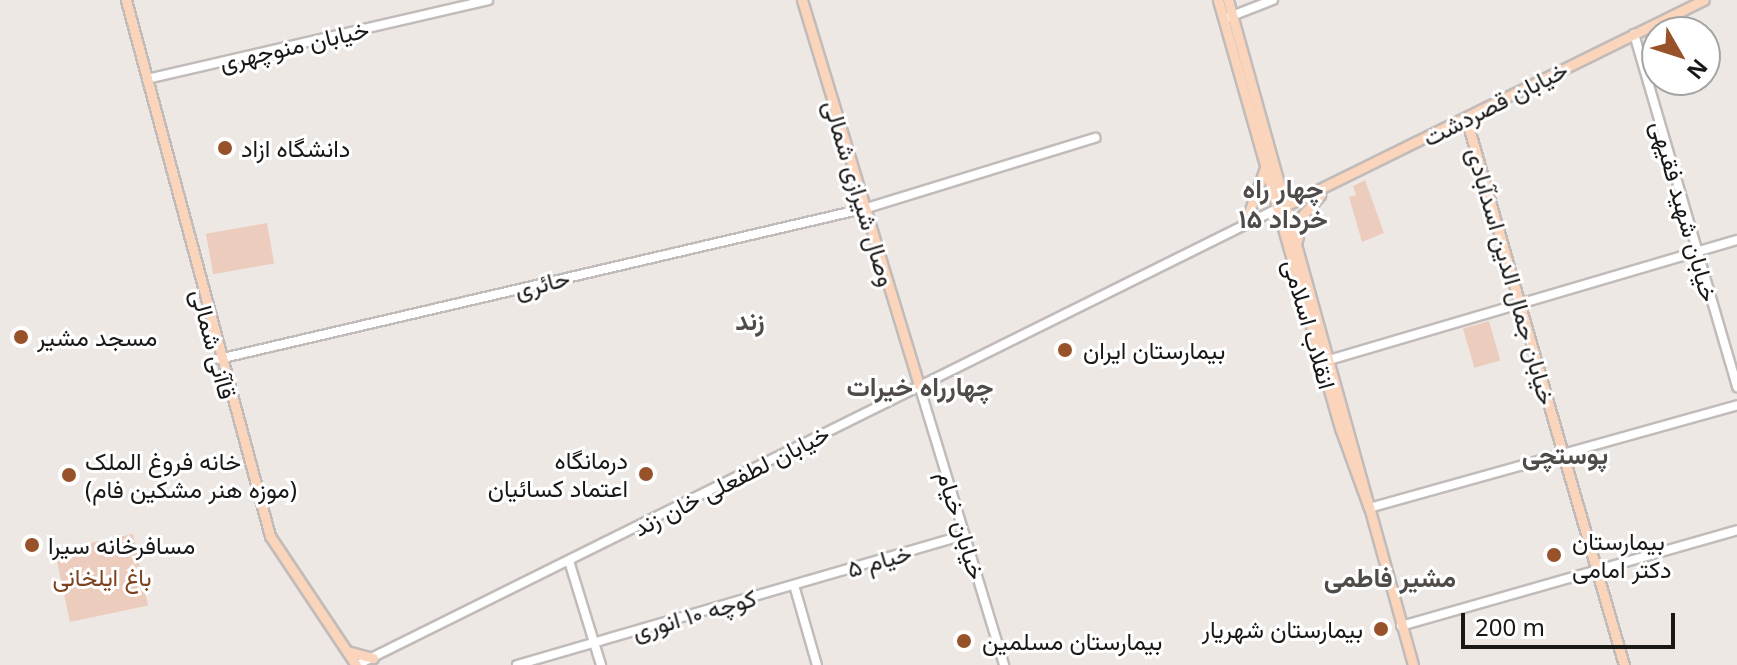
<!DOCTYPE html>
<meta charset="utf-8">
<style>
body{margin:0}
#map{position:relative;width:1737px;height:665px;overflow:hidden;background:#eee8e5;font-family:"Noto Sans",Vazirmatn,sans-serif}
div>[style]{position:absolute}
.green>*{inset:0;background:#ecccbc;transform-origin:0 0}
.roads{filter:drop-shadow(2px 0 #c1bbb9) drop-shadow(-2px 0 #c1bbb9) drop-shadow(0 2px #c1bbb9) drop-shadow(0 -2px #c1bbb9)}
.tertiary>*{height:8px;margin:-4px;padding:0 4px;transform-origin:4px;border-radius:4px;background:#fff}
.secondary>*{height:9px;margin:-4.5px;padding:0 4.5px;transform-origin:4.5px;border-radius:4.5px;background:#fbd5bb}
.dots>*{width:22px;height:22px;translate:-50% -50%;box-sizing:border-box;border:4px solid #fff;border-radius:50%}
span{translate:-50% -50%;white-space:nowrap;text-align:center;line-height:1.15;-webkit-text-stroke:6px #fff;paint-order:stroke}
.street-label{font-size:24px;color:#1a1817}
.poi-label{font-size:24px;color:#1a1817}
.left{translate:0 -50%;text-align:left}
.right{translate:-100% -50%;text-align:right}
.park-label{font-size:24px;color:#7d4220}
.neighbourhood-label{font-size:26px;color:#504b49;font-weight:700}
.north{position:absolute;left:1641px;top:16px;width:80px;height:80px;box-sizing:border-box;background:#fff;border:2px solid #a3a3a2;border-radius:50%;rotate:129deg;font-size:22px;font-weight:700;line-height:32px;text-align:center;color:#1a1817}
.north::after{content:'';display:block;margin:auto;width:28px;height:36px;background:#98522a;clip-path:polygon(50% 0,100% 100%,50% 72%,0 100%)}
.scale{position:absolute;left:1461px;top:613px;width:214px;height:36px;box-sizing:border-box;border:4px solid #1a1817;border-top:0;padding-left:10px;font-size:24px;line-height:28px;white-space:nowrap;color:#1a1817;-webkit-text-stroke:6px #fff;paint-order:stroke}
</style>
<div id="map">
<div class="green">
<i style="clip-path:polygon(1365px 180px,1384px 233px,1362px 242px,1349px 197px,1356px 195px,1353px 186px)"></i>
<i style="left:267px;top:223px;width:41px;height:62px;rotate:80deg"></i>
<i style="left:1489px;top:321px;width:41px;height:27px;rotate:74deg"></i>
<i style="left:133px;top:534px;width:73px;height:80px;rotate:78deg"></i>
</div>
<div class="roads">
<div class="tertiary">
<i style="left:1229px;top:17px;width:47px;rotate:-21.1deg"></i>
<i style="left:1634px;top:34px;width:368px;rotate:73.7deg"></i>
<i style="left:147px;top:79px;width:350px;rotate:-13deg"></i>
<i style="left:219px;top:359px;width:665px;rotate:-13.12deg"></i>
<i style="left:867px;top:208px;width:239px;rotate:-17.1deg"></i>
<i style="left:1329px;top:360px;width:425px;rotate:-16.4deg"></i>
<i style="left:919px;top:385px;width:293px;rotate:73.1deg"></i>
<i style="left:1369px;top:508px;width:382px;rotate:-15.6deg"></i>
<i style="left:569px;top:561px;width:109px;rotate:72.9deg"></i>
<i style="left:794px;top:585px;width:83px;rotate:74deg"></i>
<i style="left:1401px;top:626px;width:349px;rotate:-15.9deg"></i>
<i style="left:357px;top:665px;width:1027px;rotate:-26.37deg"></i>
<i style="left:517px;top:665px;width:466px;rotate:-16.2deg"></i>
</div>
<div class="secondary">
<i style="left:126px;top:0;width:555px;rotate:74.96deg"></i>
<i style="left:270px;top:536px;width:155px;rotate:56.3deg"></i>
<i style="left:802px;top:0;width:402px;rotate:73.1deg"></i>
<i style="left:1218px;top:0;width:445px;rotate:74.1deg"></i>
<i style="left:1340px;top:428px;width:85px;rotate:70.1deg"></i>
<i style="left:1228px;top:0;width:690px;rotate:74.45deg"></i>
<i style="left:1466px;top:118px;width:569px;rotate:73.89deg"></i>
<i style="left:1281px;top:208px;width:471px;rotate:-26.2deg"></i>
<i style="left:1246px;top:221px;width:56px;rotate:-70.3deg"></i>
<i style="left:1297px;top:241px;width:25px;rotate:-79deg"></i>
<i style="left:1302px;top:216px;width:28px;rotate:-49deg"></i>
<i style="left:347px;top:651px;width:27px;rotate:15deg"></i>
</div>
</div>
<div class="dots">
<i style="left:225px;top:148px;background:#98522a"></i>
<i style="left:21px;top:337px;background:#98522a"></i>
<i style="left:1065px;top:350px;background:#98522a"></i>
<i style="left:646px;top:474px;background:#98522a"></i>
<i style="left:69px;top:475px;background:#98522a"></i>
<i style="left:32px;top:545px;background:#98522a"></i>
<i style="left:1554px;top:555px;background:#98522a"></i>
<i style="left:1381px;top:629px;background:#98522a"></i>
<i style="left:964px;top:641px;background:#98522a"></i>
</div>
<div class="street-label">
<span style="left:294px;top:45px;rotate:-13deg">خیابان منوچهری</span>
<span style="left:1495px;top:103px;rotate:-27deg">خیابان قصردشت</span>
<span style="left:860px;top:193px;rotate:73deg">وصال شیرازی شمالی</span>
<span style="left:1685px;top:211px;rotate:74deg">خیابان شهید فقیهی</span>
<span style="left:1512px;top:276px;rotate:74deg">خیابان جمال الدین اسدآبادی</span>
<span style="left:542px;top:283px;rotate:-14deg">حائری</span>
<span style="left:1310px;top:324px;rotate:74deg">انقلاب اسلامی</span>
<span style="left:214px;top:344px;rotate:75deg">قاآنی شمالی</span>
<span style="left:731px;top:480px;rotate:-27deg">خیابان لطفعلی خان زند</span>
<span style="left:962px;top:525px;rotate:73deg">خیابان خیام</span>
<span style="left:879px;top:560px;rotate:-16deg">۵ خیام</span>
<span style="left:694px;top:614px;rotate:-16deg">کوچه ۱۰ انوری</span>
</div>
<div class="poi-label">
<span class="left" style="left:241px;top:148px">دانشگاه ازاد</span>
<span class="left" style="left:37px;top:337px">مسجد مشیر</span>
<span class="left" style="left:1083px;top:350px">بیمارستان ایران</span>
<span class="right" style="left:628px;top:474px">درمانگاه<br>اعتماد کسائیان</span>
<span class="left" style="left:85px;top:475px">خانه فروغ الملک<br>(موزه هنر مشکین فام)</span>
<span class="left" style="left:1572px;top:555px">بیمارستان<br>دکتر امامی</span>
<span class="left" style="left:48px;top:545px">مسافرخانه سیرا</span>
<span class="right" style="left:1363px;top:629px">بیمارستان شهریار</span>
<span class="left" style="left:982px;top:641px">بیمارستان مسلمین</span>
</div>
<div class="park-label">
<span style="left:102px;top:577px">باغ ایلخانی</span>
</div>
<div class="neighbourhood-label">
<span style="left:1283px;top:204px">چهار راه<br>۱۵ خرداد</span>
<span style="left:750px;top:321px">زند</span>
<span style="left:920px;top:387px">چهارراه خیرات</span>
<span style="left:1565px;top:455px">پوستچی</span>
<span style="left:1390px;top:578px">مشیر فاطمی</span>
</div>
<div class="north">N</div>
<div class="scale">200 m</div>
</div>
